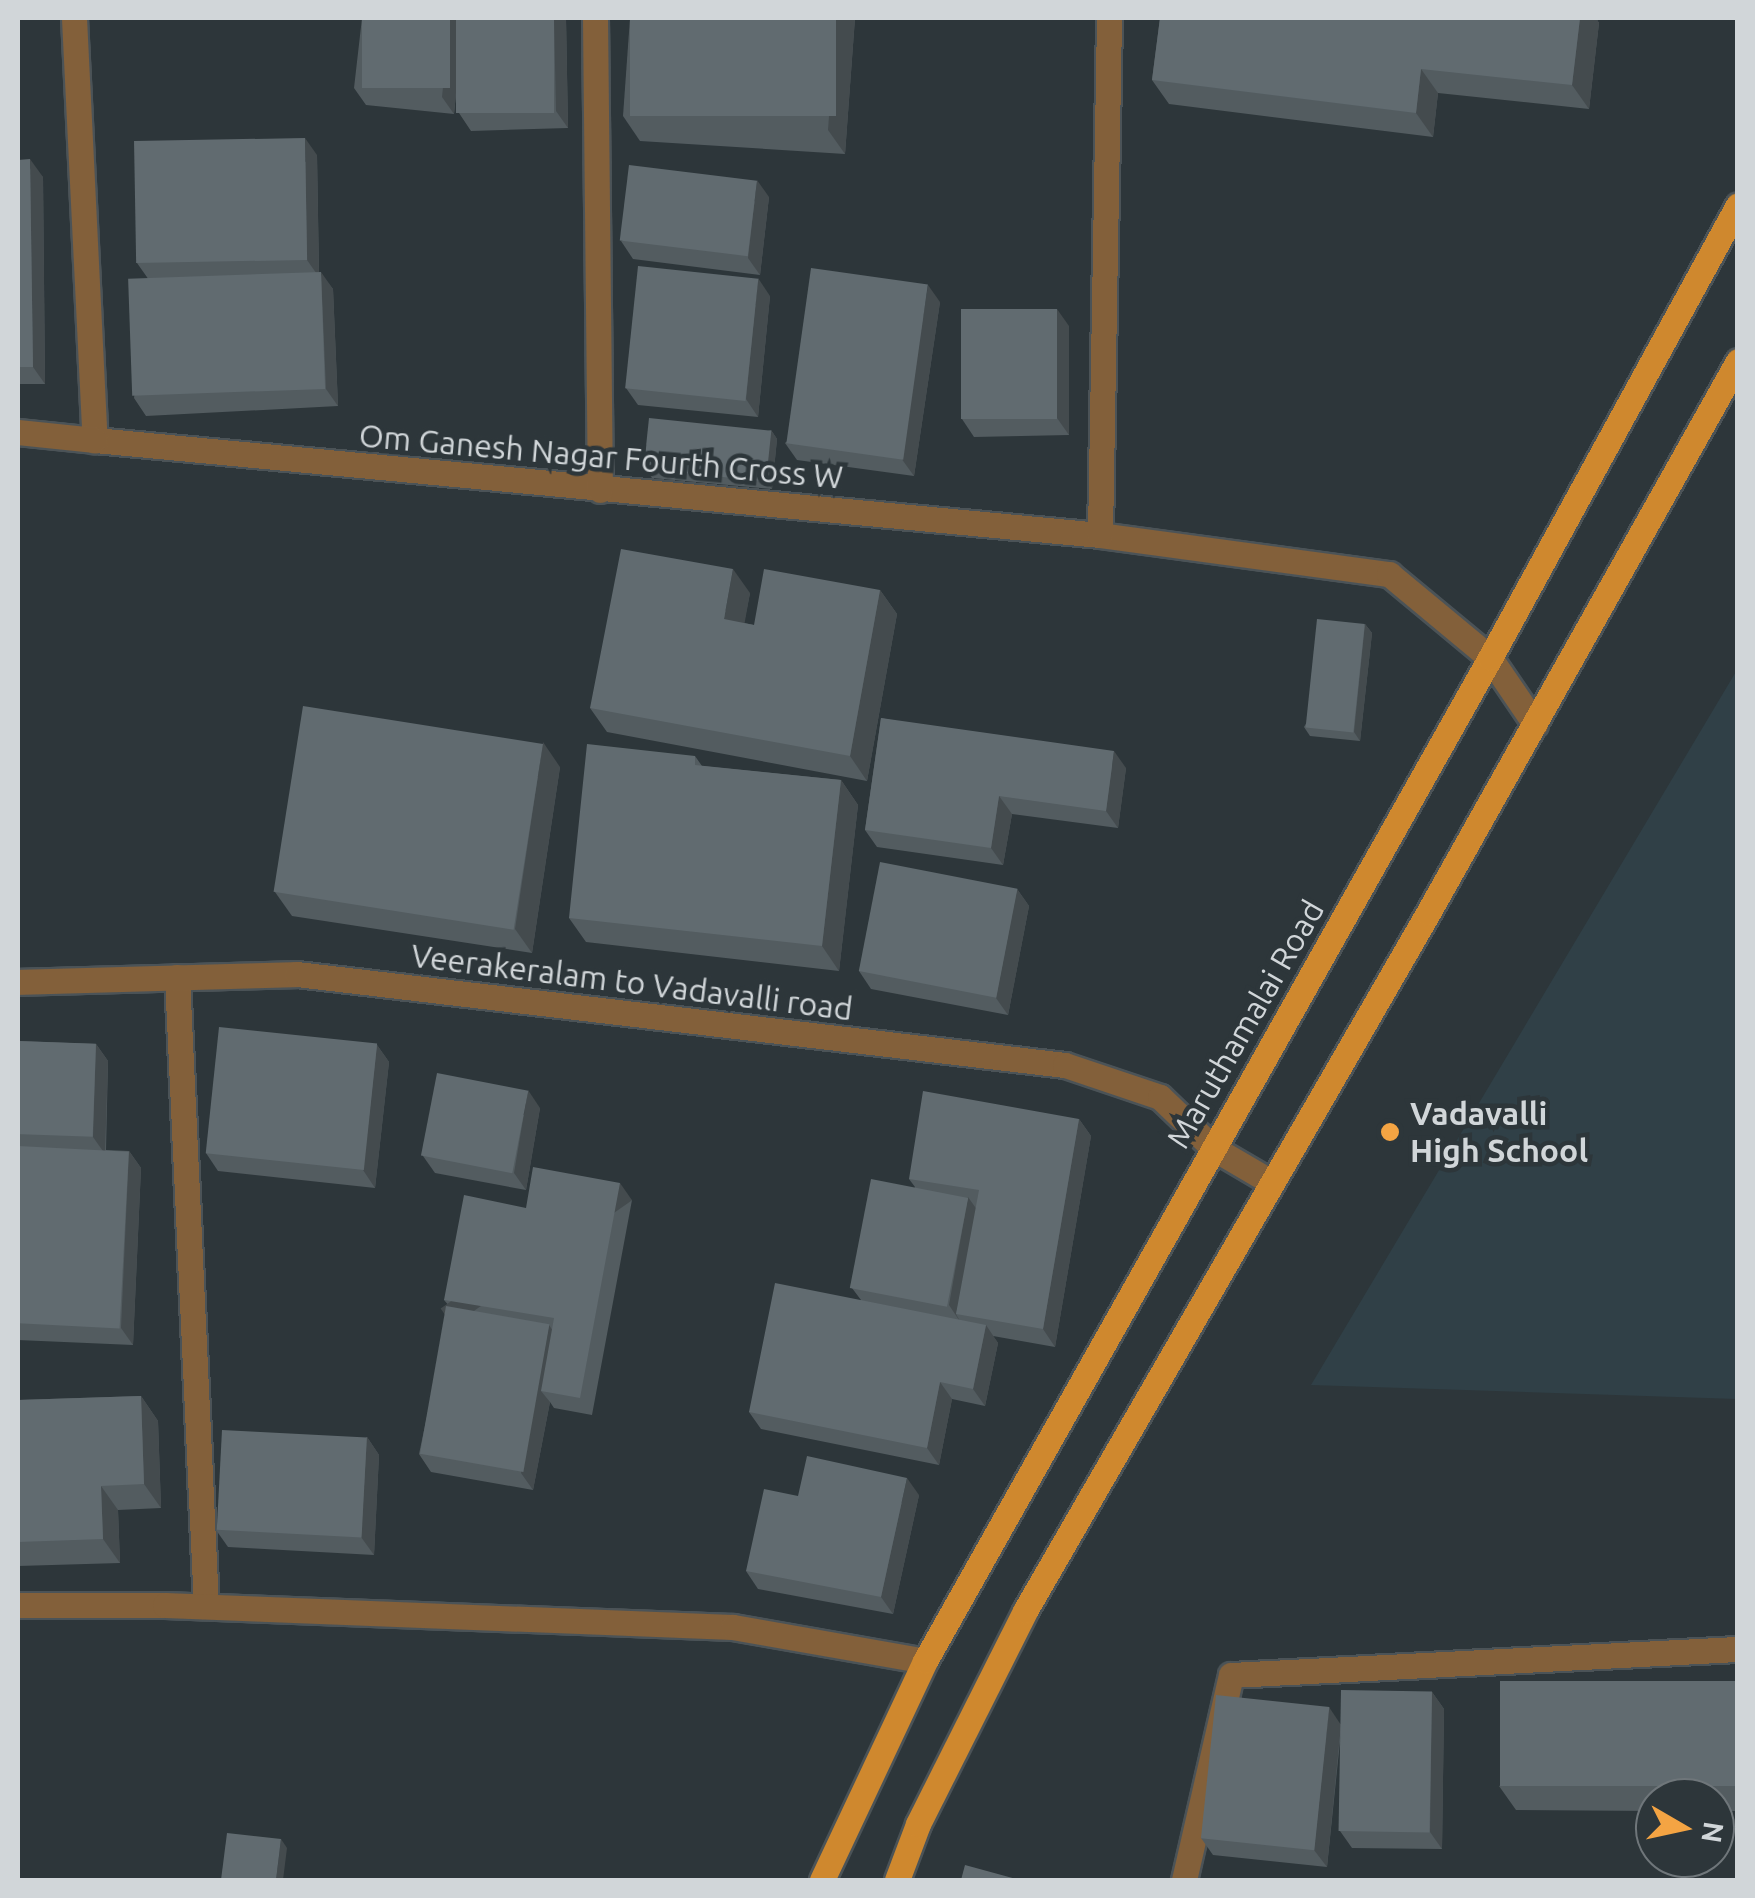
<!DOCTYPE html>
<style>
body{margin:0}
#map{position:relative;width:1755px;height:1898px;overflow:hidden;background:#2d363a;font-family:Ubuntu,sans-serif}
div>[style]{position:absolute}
.built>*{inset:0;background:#304047}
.roads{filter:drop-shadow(2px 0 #4b5357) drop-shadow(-2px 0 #4b5357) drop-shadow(0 2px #4b5357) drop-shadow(0 -2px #4b5357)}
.minor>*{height:25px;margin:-12.5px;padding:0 12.5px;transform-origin:12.5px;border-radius:12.5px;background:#83603a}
.major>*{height:25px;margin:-12.5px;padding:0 12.5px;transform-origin:12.5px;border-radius:12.5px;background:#cf882e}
.wall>*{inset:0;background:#535c60}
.shaded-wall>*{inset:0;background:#444b4e;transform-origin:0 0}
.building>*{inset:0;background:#616b70;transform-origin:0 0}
.dots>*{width:28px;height:28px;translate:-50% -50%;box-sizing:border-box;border:5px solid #2d363a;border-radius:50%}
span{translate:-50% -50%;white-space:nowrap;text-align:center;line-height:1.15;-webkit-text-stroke:9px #2d363a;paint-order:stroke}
.street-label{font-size:32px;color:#d1d6d9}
.poi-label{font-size:32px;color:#d1d6d9;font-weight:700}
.left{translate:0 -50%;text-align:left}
.frame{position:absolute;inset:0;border:20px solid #d1d6d9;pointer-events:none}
.north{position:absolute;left:1635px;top:1778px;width:100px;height:100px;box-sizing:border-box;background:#2d363a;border:2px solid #6f767a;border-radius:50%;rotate:99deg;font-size:28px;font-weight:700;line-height:40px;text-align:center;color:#d1d6d9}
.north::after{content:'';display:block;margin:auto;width:35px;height:45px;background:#f4a443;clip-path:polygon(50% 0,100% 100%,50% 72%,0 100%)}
</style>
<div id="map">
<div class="built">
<i style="clip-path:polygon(1737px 670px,1737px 1399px,1311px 1385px)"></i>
</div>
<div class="roads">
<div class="minor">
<i style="left:74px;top:18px;width:423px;rotate:87.2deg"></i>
<i style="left:95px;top:440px;width:1009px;rotate:5.4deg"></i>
<i style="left:1100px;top:535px;width:292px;rotate:7.7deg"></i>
<i style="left:1389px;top:574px;width:131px;rotate:39.7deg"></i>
<i style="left:1490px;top:658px;width:80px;rotate:55.7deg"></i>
<i style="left:595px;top:18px;width:472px;rotate:89.4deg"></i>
<i style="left:18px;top:432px;width:77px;rotate:5.9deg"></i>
<i style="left:1100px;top:535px;width:517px;rotate:-89deg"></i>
<i style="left:177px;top:977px;width:630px;rotate:87.36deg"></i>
<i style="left:18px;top:982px;width:279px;rotate:-1.6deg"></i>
<i style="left:297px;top:974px;width:773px;rotate:6.76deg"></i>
<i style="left:1065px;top:1065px;width:100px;rotate:18.6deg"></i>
<i style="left:1160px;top:1097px;width:74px;rotate:43.9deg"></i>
<i style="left:1213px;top:1148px;width:67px;rotate:30.4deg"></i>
<i style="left:18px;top:1605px;width:147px"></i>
<i style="left:165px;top:1605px;width:568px;rotate:2.22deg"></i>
<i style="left:733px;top:1627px;width:195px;rotate:10deg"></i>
<i style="left:1184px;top:1880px;width:210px;rotate:-77.1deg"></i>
<i style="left:1231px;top:1675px;width:508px;rotate:-2.94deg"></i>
</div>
<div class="major">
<i style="left:822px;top:1880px;width:242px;rotate:-64.8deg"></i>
<i style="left:925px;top:1661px;width:1151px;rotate:-60.61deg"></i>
<i style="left:1490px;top:658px;width:516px;rotate:-61.3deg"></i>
<i style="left:897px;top:1880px;width:60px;rotate:-69.4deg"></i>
<i style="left:918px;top:1824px;width:238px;rotate:-63.3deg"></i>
<i style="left:1025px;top:1611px;width:806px;rotate:-60deg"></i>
<i style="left:1428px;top:913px;width:633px;rotate:-60.68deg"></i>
</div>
</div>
<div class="wall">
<i style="clip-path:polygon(362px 18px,566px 18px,568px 128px,471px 131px,459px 113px,458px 75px,454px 114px,366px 105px,354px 88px)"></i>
<i style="clip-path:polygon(630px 18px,855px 18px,845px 154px,640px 141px,623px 116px)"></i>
<i style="clip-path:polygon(1160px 18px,1596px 18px,1599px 23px,1589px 109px,1438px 93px,1433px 137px,1169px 104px,1152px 80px)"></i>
<i style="clip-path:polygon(317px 155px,319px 272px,333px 289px,338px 406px,146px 416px,134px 398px,149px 280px,137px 263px)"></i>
<i style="clip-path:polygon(18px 160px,43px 177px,45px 384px,18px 384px)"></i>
<i style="clip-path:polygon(769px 197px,760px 275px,633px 259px,621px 241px)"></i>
<i style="clip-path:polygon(770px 296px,758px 417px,638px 405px,626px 388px)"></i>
<i style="clip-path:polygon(940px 302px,914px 476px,797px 460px,785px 443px)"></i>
<i style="clip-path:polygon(1069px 326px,1069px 435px,974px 437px,962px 419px)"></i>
<i style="clip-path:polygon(771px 430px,777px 439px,772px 489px,652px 478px,645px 469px)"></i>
<i style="clip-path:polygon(880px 590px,897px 614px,867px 781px,607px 732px,590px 708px,750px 593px,744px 623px,754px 625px)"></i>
<i style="clip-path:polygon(1365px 624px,1372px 633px,1360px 741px,1310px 736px,1304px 727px)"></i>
<i style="clip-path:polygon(881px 718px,1126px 768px,1118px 828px,1012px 814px,1003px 865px,877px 847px,865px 830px)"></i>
<i style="clip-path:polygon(695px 756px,702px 766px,841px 780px,858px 805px,839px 971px,586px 942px,569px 918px)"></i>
<i style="clip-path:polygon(560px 767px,532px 953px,292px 916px,275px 892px)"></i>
<i style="clip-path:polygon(1017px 889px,1029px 906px,1008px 1015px,871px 989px,859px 971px)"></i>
<i style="clip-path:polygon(18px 1041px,96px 1044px,108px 1061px,106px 1150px,129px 1151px,141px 1168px,133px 1345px,18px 1340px)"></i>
<i style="clip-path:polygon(377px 1045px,389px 1062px,375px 1188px,218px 1171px,206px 1153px)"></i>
<i style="clip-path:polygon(540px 1108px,526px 1190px,435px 1173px,423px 1156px)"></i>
<i style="clip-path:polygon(1079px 1119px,1091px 1136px,1055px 1347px,993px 1336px,998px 1343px,985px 1406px,952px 1399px,939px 1465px,761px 1429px,749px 1412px,861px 1300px,852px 1288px,915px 1187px,909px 1179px)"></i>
<i style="clip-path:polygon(632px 1200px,592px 1415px,554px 1408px,550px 1402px,533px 1490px,431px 1472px,419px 1454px,450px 1307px,444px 1300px,526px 1208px)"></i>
<i style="clip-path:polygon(141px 1396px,158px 1421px,161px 1508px,118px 1510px,120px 1563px,18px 1566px,18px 1400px)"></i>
<i style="clip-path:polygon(367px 1437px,379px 1455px,374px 1555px,228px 1547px,216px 1530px)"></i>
<i style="clip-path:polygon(919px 1495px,893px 1614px,758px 1589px,746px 1571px)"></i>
<i style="clip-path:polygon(1738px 1683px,1738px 1811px,1715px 1811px,1715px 1798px,1655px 1798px,1655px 1811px,1516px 1810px,1499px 1786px)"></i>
<i style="clip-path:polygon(1432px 1692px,1444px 1709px,1442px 1849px,1352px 1848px,1340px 1831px,1341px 1732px,1327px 1867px,1213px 1855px,1201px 1838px,1341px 1724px)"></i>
</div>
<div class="shaded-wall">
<i style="clip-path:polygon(450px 18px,463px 18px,454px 114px,442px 97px)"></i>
<i style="clip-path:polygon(554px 18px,566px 18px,568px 128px,556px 111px)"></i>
<i style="clip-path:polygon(836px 18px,855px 18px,845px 154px,828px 130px)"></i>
<i style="clip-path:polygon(1580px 18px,1596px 18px,1599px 23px,1589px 109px,1572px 85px)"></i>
<i style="clip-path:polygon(1421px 69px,1438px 93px,1433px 137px,1416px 113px)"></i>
<i style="clip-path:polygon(305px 138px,317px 155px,319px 277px,307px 260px)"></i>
<i style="clip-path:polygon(30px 159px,43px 177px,45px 384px,33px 367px)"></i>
<i style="clip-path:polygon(757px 180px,769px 197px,760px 275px,748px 258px)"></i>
<i style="clip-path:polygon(321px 272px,333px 289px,338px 406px,326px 389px)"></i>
<i style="clip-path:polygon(758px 278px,770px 296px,758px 417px,746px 399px)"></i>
<i style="clip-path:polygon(928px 285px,940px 302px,914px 476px,901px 458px)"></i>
<i style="clip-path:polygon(1057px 309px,1069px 326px,1069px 435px,1057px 418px)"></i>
<i style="clip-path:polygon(771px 430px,777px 439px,772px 489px,765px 480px)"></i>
<i style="clip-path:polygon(733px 569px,750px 593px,741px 643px,724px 619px)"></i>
<i style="clip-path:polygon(880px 590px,897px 614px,867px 781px,850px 756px)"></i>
<i style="clip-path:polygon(1365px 624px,1372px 633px,1360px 741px,1354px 732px)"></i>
<i style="clip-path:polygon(543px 742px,560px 767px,532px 953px,515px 929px)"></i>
<i style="clip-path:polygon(1114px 751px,1126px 768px,1118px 828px,1106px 811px)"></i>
<i style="clip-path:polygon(841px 780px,858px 805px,839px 971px,822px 946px)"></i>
<i style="clip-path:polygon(999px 796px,1012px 814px,1003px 865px,991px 848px)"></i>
<i style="clip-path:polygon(1017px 889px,1029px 906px,1008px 1015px,996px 998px)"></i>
<i style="clip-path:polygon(96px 1044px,108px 1061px,105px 1154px,93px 1137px)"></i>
<i style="clip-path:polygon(377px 1045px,389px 1062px,375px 1188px,363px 1170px)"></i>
<i style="clip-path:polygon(528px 1090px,540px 1108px,526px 1190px,514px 1173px)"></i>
<i style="clip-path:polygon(1079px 1119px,1091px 1136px,1055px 1347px,1043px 1329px)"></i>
<i style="clip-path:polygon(129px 1151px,141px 1168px,133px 1345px,121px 1328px)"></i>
<i style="left:620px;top:1183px;width:21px;height:219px;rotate:55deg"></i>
<i style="clip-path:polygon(968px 1197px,980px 1214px,956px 1314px,961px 1323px,949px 1305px)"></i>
<i style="clip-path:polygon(549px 1325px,561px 1343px,541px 1391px,550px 1402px,533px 1490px,521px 1473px)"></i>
<i style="clip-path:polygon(986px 1325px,998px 1343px,985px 1406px,973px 1389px)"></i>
<i style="clip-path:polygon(940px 1382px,952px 1399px,939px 1465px,927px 1448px)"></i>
<i style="clip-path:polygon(141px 1396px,158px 1421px,161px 1508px,144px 1484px)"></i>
<i style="clip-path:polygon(367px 1437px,379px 1455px,374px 1555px,361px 1537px)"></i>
<i style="clip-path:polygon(907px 1478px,919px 1495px,893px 1614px,881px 1597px)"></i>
<i style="clip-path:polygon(101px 1486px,118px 1510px,120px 1563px,103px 1539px)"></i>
<i style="clip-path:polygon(1432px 1692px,1444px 1709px,1442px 1849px,1430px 1832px)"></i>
<i style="clip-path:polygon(1329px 1707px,1341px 1725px,1327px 1867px,1314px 1850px)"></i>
<i style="clip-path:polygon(281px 1839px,287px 1848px,283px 1880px,276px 1880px)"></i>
</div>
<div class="building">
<i style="left:362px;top:18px;width:88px;height:70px"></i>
<i style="left:456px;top:18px;width:98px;height:95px"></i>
<i style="left:630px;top:18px;width:206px;height:98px"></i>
<i style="clip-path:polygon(1160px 18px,1580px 18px,1572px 85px,1421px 69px,1416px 113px,1152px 80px)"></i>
<i style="left:305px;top:138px;width:122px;height:171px;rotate:89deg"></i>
<i style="clip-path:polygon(30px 159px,33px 367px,18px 367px,18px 160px)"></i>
<i style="left:629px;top:165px;width:129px;height:76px;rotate:7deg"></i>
<i style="left:638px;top:266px;width:121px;height:123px;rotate:6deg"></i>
<i style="left:811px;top:268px;width:118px;height:177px;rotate:8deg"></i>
<i style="left:321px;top:272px;width:117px;height:193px;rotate:88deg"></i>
<i style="left:961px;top:309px;width:96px;height:110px"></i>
<i style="left:649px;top:418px;width:123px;height:51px;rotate:6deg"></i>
<i style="clip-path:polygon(621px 549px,733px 569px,724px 619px,754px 625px,764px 569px,880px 590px,850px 756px,590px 708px)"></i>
<i style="left:1317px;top:619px;width:48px;height:109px;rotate:6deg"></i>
<i style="left:303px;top:706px;width:243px;height:188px;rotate:9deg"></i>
<i style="clip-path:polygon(881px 718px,1114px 751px,1106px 811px,999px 796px,991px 848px,865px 830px)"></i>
<i style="clip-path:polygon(587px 744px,695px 756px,695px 765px,841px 780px,822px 946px,569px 918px)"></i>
<i style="left:880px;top:862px;width:140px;height:111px;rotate:11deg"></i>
<i style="left:219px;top:1027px;width:159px;height:127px;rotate:6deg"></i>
<i style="left:18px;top:1041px;width:78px;height:93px;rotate:2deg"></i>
<i style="left:437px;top:1073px;width:93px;height:84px;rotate:11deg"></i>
<i style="clip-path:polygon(923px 1091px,1079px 1119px,1043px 1329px,956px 1314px,979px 1190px,909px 1179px)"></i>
<i style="left:18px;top:1146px;width:111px;height:177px;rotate:3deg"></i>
<i style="clip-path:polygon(533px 1167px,620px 1183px,580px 1398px,541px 1391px,554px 1318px,444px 1300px,464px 1195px,526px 1208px)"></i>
<i style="left:871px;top:1179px;width:99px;height:111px;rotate:11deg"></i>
<i style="clip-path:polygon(775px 1283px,986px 1325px,973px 1389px,940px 1382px,927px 1448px,749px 1412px)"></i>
<i style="left:446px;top:1306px;width:105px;height:150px;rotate:10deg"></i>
<i style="clip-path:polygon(141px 1396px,144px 1484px,101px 1486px,103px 1539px,18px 1542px,18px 1400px)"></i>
<i style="left:222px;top:1430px;width:145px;height:100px;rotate:3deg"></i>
<i style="clip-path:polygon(807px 1456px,907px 1478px,881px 1597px,746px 1571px,764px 1489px,798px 1496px)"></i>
<i style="left:1500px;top:1681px;width:238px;height:105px"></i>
<i style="left:1341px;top:1690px;width:91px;height:141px;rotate:1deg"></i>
<i style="left:1216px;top:1695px;width:114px;height:144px;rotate:6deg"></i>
<i style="clip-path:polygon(227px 1833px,281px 1839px,276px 1880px,221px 1880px)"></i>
<i style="clip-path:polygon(965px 1865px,1020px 1880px,961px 1880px)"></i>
</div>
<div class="dots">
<i style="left:1390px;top:1132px;background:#f4a443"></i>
</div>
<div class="street-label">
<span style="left:601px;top:456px;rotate:5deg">Om Ganesh Nagar Fourth Cross W</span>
<span style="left:632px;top:982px;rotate:7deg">Veerakeralam to Vadavalli road</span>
<span style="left:1245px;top:1024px;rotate:-60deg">Maruthamalai Road</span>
</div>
<div class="poi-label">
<span class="left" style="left:1410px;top:1132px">Vadavalli<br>High School</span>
</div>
<div class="frame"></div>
<div class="north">N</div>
</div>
